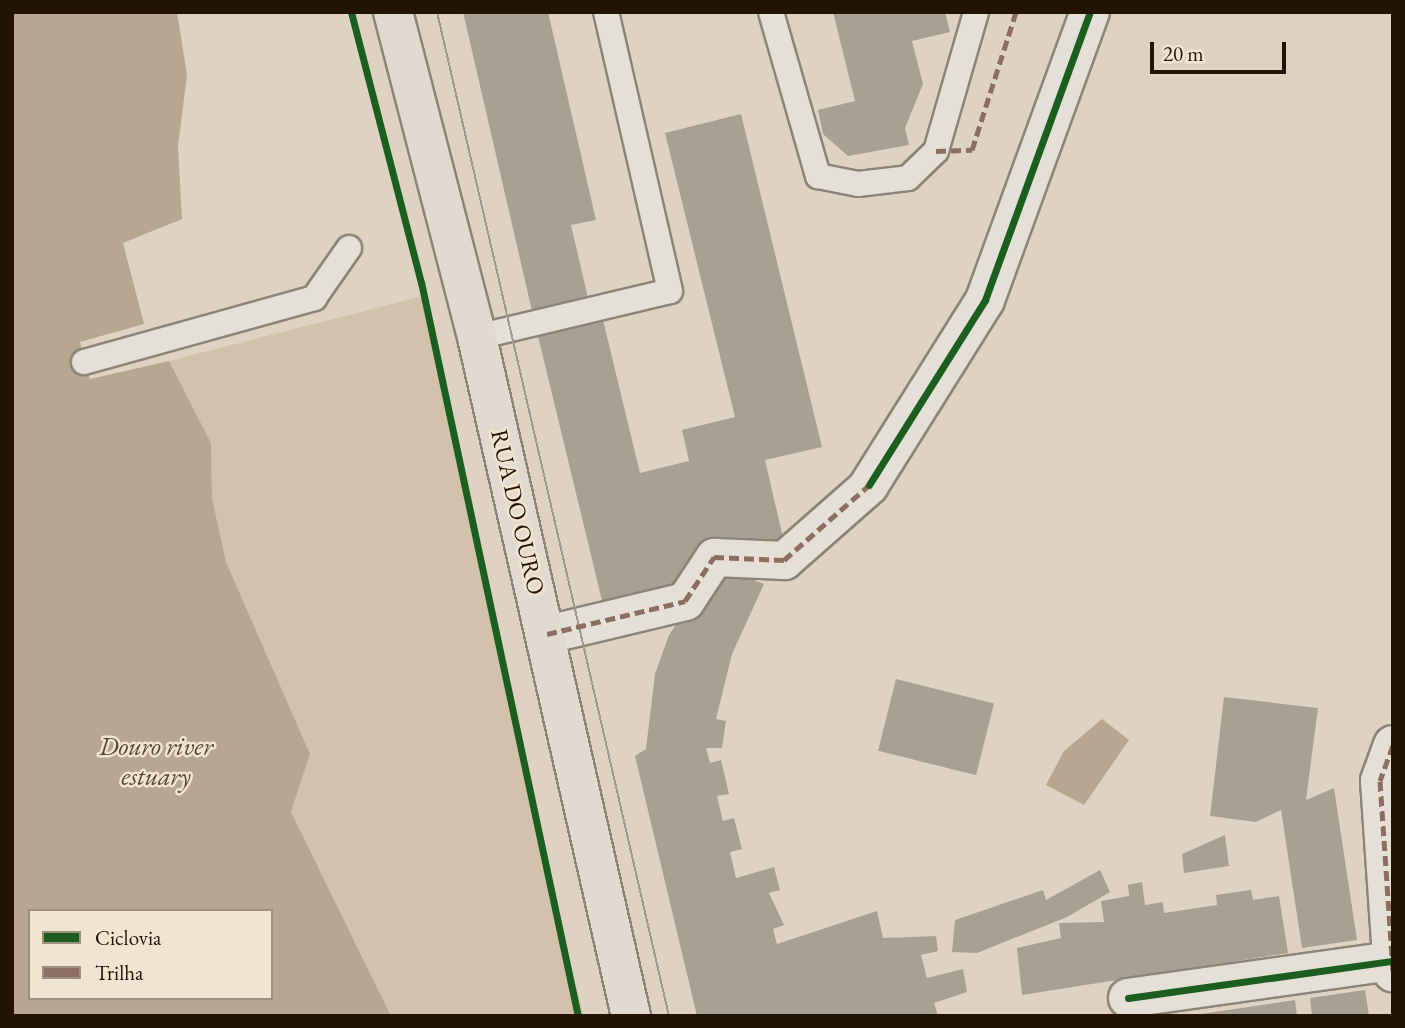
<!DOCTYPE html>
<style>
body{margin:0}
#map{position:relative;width:1405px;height:1028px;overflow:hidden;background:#ded3c3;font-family:"EB Garamond",serif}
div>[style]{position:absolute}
.green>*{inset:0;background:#d2c2ab}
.water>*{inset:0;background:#b7a690}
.building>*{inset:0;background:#a9a094;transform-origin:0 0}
.roads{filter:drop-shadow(2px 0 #8c8479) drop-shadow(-2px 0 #8c8479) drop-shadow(0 2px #8c8479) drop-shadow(0 -2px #8c8479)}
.service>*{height:24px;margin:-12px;padding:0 12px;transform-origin:12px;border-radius:12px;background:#e5e0d7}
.pedestrian>*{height:37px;margin:-18.5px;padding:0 18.5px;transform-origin:18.5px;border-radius:18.5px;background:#e5e0d7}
.minor>*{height:38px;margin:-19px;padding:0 19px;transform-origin:19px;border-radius:19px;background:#e5e0d7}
.primary>*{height:38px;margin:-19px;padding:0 19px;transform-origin:19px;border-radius:19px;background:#e1dad1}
.tram>*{height:2px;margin:-1px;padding:0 1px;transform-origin:1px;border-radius:1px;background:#9f9991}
.quiet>*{height:5px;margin-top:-2.5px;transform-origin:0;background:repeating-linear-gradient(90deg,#8d6e63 0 10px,transparent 0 15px)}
.cycleway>*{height:7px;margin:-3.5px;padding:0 3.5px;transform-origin:3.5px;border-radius:3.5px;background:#1b5e20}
span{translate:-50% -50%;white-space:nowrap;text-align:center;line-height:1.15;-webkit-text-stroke:5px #f1e4d0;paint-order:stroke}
.street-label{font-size:24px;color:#221303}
.water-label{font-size:26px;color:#574633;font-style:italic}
.frame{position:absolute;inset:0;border:14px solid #221303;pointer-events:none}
.legend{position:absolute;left:28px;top:909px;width:245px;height:91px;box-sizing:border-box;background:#f1e4d0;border:2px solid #9e907e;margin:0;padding:9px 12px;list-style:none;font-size:21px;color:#221303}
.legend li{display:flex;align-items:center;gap:14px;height:35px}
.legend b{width:35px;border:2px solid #9e907e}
.scale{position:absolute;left:1150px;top:42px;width:136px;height:32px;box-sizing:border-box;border:4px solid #221303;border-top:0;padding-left:9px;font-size:21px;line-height:24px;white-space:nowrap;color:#221303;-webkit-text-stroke:5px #f1e4d0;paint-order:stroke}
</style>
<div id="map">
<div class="green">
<i style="clip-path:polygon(423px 296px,560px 924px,584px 1016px,391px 1016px,291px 812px,310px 754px,226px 562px,212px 498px,211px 443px,169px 361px)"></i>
</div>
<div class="water">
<i style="clip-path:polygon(evenodd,12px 12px,177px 12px,187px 75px,178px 146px,182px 219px,123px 243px,144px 324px,80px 342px,90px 379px,169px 361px,211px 443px,212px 498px,226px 562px,310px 754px,291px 812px,391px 1016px,12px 1016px,12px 12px,30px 911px,271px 911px,271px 998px,30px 998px,30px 911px)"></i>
<i style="clip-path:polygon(1102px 719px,1129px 740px,1084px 805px,1046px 785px,1064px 751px)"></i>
</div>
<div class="building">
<i style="clip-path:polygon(463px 12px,548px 12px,596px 220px,571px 225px,588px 298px,532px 311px)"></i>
<i style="clip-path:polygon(833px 12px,945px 12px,950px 32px,912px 41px,923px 84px,905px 128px,909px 145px,848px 156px,823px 134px,818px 110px,855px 101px)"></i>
<i style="clip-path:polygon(741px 114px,822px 447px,765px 460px,785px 546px,687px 588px,604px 609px,538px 336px,603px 320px,640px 473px,689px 461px,682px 430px,735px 417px,665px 133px)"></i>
<i style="clip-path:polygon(717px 565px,764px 584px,732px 654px,716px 719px,726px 721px,722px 748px,706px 748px,710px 763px,721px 760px,729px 794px,717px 796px,723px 821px,734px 818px,742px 849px,730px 852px,736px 878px,774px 867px,780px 890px,769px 893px,784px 925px,773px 929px,777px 944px,877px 911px,883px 938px,936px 936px,938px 951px,921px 955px,927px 978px,963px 969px,967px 992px,934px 1003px,938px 1016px,697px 1016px,635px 756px,646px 749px,655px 674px,669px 635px)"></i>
<i style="left:896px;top:679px;width:101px;height:74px;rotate:14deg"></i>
<i style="clip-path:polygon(1224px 697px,1318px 708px,1306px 800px,1334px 788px,1357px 940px,1302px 948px,1281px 810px,1256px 822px,1210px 816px)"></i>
<i style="clip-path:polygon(1225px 835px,1229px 866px,1184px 873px,1182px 854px)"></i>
<i style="clip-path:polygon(1100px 870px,1110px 892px,1067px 917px,977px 953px,952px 952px,955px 920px,1043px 890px,1046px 900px)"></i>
<i style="clip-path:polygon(1142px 882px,1145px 905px,1163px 902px,1164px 913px,1217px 905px,1216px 895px,1251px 890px,1253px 900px,1279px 896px,1288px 953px,1022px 995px,1017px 948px,1061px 938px,1059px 923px,1104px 922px,1101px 901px,1129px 896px,1128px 885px)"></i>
<i style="clip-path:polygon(1365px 990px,1369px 1016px,1312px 1016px,1310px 998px)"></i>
<i style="clip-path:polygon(1295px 1000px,1297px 1016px,1201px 1016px,1201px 1014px)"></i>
</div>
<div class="roads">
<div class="service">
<i style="left:771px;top:12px;width:171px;rotate:74deg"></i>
<i style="left:818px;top:176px;width:41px;rotate:11.3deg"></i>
<i style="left:858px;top:184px;width:50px;rotate:-6.8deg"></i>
<i style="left:908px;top:178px;width:39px;rotate:-44deg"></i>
<i style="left:936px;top:151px;width:145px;rotate:-73.9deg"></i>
<i style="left:477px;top:337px;width:198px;rotate:-13.4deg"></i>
<i style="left:670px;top:291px;width:286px;rotate:-102.9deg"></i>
<i style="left:84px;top:362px;width:239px;rotate:-15.5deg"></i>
<i style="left:314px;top:298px;width:61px;rotate:-55deg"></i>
</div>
<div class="pedestrian">
<i style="left:547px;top:634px;width:142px;rotate:-13.4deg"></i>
<i style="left:685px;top:601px;width:53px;rotate:-56.6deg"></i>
<i style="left:714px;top:557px;width:70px;rotate:2.5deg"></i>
<i style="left:784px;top:560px;width:113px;rotate:-41.4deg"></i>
</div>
<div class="minor">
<i style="left:869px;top:485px;width:218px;rotate:-57.9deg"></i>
<i style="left:985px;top:300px;width:307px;rotate:-70deg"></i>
<i style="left:1393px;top:745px;width:38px;rotate:110deg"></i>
<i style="left:1380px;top:781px;width:192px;rotate:86.1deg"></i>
<i style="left:1128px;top:998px;width:265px;rotate:-8deg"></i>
</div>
<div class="primary">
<i style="left:393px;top:12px;width:336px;rotate:75.5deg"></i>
<i style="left:477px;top:337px;width:696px;rotate:77.22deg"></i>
</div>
</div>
<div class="tram">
<i style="left:437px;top:12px;width:1030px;rotate:76.99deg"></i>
</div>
<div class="quiet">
<i style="left:936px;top:151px;width:36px;rotate:-2deg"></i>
<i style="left:972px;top:150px;width:145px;rotate:-72.3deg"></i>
<i style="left:547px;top:634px;width:142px;rotate:-13.4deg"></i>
<i style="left:685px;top:601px;width:53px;rotate:-56.6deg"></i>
<i style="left:714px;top:557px;width:70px;rotate:2.5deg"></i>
<i style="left:784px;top:560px;width:113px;rotate:-41.4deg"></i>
<i style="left:1393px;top:745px;width:38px;rotate:110deg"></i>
<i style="left:1380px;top:781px;width:192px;rotate:86.1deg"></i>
</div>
<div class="cycleway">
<i style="left:351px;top:12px;width:279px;rotate:75.5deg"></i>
<i style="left:421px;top:282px;width:751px;rotate:77.93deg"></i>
<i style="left:869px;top:485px;width:218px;rotate:-57.9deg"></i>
<i style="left:985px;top:300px;width:307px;rotate:-70deg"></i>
<i style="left:1128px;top:998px;width:265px;rotate:-8deg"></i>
</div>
<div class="street-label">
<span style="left:518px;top:512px;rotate:77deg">RUA DO OURO</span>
</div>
<div class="water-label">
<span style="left:156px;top:762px">Douro river<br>estuary</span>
</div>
<div class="frame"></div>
<ul class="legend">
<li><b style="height:9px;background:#1b5e20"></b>Ciclovia</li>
<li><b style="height:9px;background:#8d6e63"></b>Trilha</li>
</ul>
<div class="scale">20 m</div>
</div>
